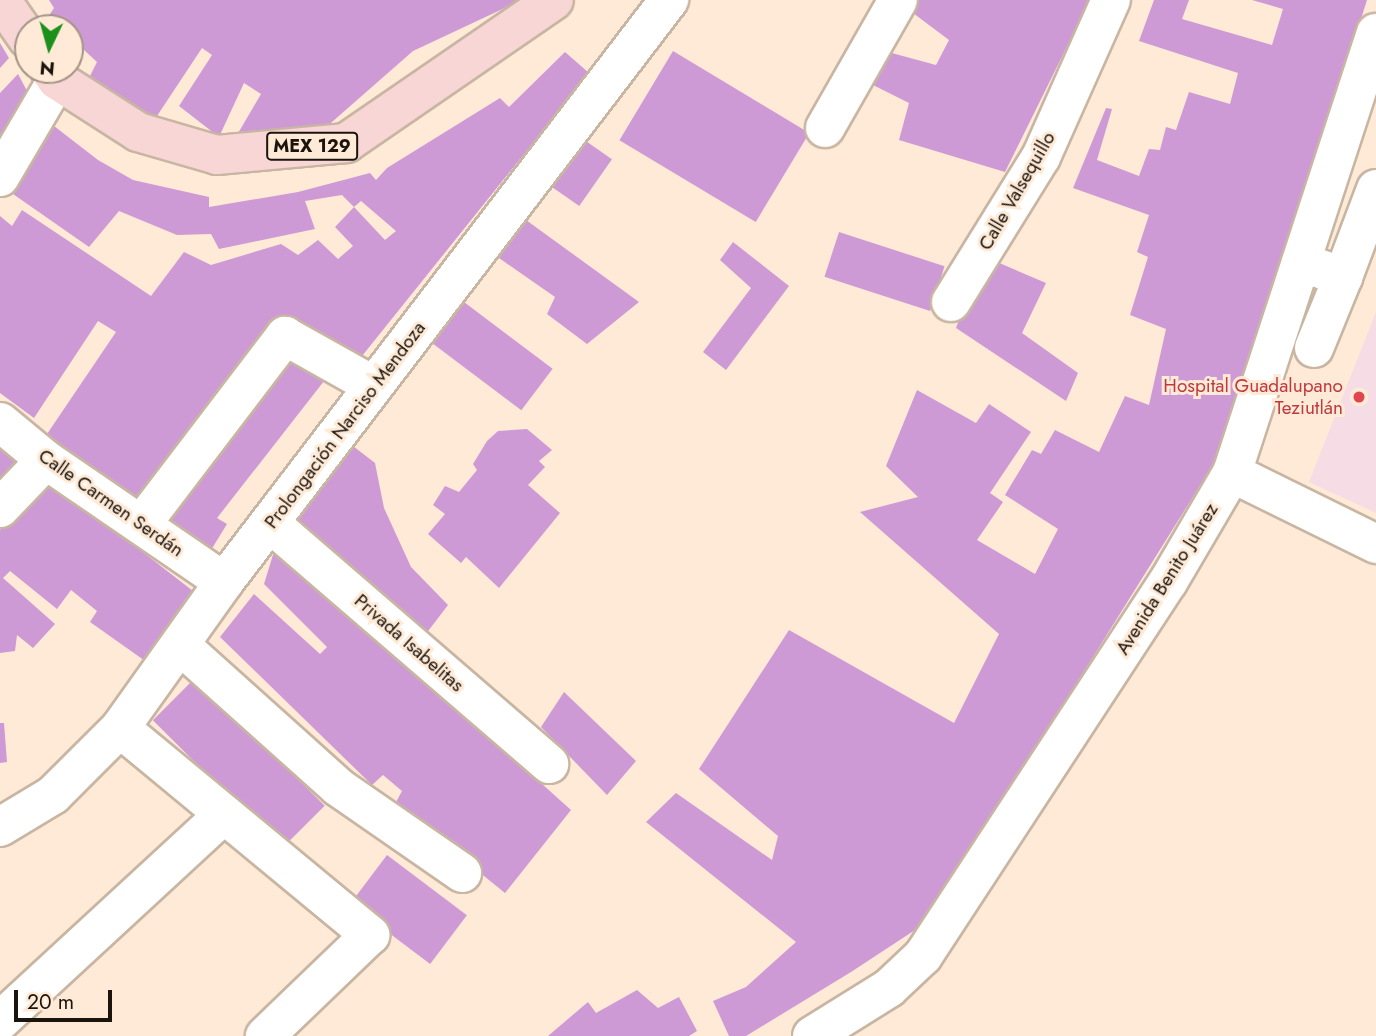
<!DOCTYPE html>
<meta charset="utf-8">
<style>
body{margin:0}
#map{position:relative;width:1376px;height:1036px;overflow:hidden;background:#feead6;font-family:Jost,sans-serif}
div>[style]{position:absolute}
.medical>*{inset:0;background:#f5dce5}
.building>*{inset:0;background:#cd9ad6;transform-origin:0 0}
.roads{filter:drop-shadow(2px 0 #c8b5a2) drop-shadow(-2px 0 #c8b5a2) drop-shadow(0 2px #c8b5a2) drop-shadow(0 -2px #c8b5a2)}
.minor>*{height:38px;margin:-19px;padding:0 19px;transform-origin:19px;border-radius:19px;background:#fff}
.major>*{height:38px;margin:-19px;padding:0 19px;transform-origin:19px;border-radius:19px;background:#f8d6d5}
.dots>*{width:19px;height:19px;translate:-50% -50%;box-sizing:border-box;border:4px solid #feead6;border-radius:50%}
span{translate:-50% -50%;white-space:nowrap;text-align:center;line-height:1.15;-webkit-text-stroke:6px #feead6;paint-order:stroke}
.shield-label span{padding:2px 5px;background:#feead6;border:2px solid;border-radius:5px;-webkit-text-stroke-width:0}
.shield-label{font-size:18px;color:#1b140d;font-weight:700}
.street-label{font-size:19px;color:#1b140d}
.health-label{font-size:19px;color:#be3a42}
.right{translate:-100% -50%;text-align:right}
.north{position:absolute;left:14px;top:14px;width:70px;height:70px;box-sizing:border-box;background:#feead6;border:2px solid #a39486;border-radius:50%;rotate:185deg;font-size:19px;font-weight:700;line-height:28px;text-align:center;color:#1b140d}
.north::after{content:'';display:block;margin:auto;width:24px;height:32px;background:#1b911c;clip-path:polygon(50% 0,100% 100%,50% 72%,0 100%)}
.scale{position:absolute;left:14px;top:990px;width:98px;height:32px;box-sizing:border-box;border:4px solid #1b140d;border-top:0;padding-left:9px;font-size:21px;line-height:24px;white-space:nowrap;color:#1b140d;-webkit-text-stroke:5px #feead6;paint-order:stroke}
</style>
<div id="map">
<div class="medical">
<i style="clip-path:polygon(1376px 312px,1376px 513px,1309px 482px)"></i>
</div>
<div class="building">
<i style="clip-path:polygon(49px 0,522px 0,413px 51px,324px 129px,237px 135px,261px 94px,244px 83px,219px 137px,179px 106px,212px 55px,202px 48px,155px 119px,89px 78px,97px 62px,70px 37px,70px 28px,60px 28px,48px 17px,54px 8px)"></i>
<i style="clip-path:polygon(914px 0,1090px 0,1005px 172px,899px 140px,909px 103px,867px 82px,877px 49px,936px 65px,949px 40px,909px 10px)"></i>
<i style="clip-path:polygon(1154px 0,1189px 0,1182px 19px,1272px 45px,1283px 9px,1252px 0,1367px 0,1226px 444px,938px 905px,915px 930px,851px 972px,746px 1036px,729px 1036px,713px 1001px,746px 987px,796px 942px,646px 822px,676px 793px,772px 860px,778px 836px,699px 769px,789px 630px,954px 723px,999px 634px,860px 512px,918px 497px,886px 466px,917px 390px,976px 423px,989px 404px,1031px 432px,990px 493px,1003px 502px,977px 540px,1035px 574px,1058px 529px,1005px 495px,1032px 450px,1041px 454px,1055px 430px,1099px 452px,1125px 396px,1149px 405px,1166px 329px,1130px 315px,1148px 257px,1137px 252px,1149px 215px,1073px 188px,1106px 108px,1112px 109px,1097px 160px,1139px 176px,1149px 149px,1160px 150px,1166px 127px,1176px 130px,1189px 92px,1230px 104px,1238px 73px,1139px 41px)"></i>
<i style="clip-path:polygon(0 43px,9px 58px,0 68px)"></i>
<i style="left:673px;top:51px;width:159px;height:104px;rotate:31deg"></i>
<i style="clip-path:polygon(evenodd,565px 52px,589px 73px,354px 366px,342px 358px,217px 518px,227px 524px,208px 555px,45px 437px,116px 332px,98px 321px,34px 418px,0 393px,0 216px,12px 226px,22px 210px,151px 296px,184px 252px,211px 265px,281px 244px,298px 255px,318px 240px,338px 259px,353px 246px,335px 227px,354px 207px,342px 195px,305px 201px,315px 229px,219px 249px,211px 234px,177px 235px,119px 211px,89px 247px,13px 194px,54px 126px,98px 160px,133px 180px,209px 197px,209px 207px,298px 192px,370px 173px,376px 180px,387px 168px,500px 98px,509px 107px,565px 52px,361px 201px,396px 231px,385px 240px,354px 207px,361px 201px)"></i>
<i style="clip-path:polygon(18px 74px,34px 104px,0 150px,0 93px)"></i>
<i style="left:580px;top:137px;width:39px;height:57px;rotate:35deg"></i>
<i style="clip-path:polygon(526px 220px,639px 302px,587px 344px,547px 314px,555px 297px,499px 258px)"></i>
<i style="left:839px;top:232px;width:111px;height:47px;rotate:18deg"></i>
<i style="clip-path:polygon(733px 242px,789px 286px,726px 370px,703px 352px,751px 288px,720px 260px)"></i>
<i style="clip-path:polygon(983px 256px,1046px 283px,1022px 333px,1078px 373px,1066px 401px,956px 328px)"></i>
<i style="left:452px;top:293px;width:126px;height:52px;rotate:37deg"></i>
<i style="clip-path:polygon(527px 429px,552px 450px,539px 461px,545px 467px,528px 485px,560px 513px,499px 588px,466px 557px,461px 563px,428px 534px,445px 514px,433px 505px,445px 486px,459px 492px,477px 470px,473px 464px,487px 441px,498px 431px)"></i>
<i style="clip-path:polygon(340px 436px,375px 463px,384px 508px,411px 567px,448px 605px,419px 643px,281px 512px)"></i>
<i style="clip-path:polygon(0 442px,29px 465px,0 497px)"></i>
<i style="clip-path:polygon(46px 477px,202px 598px,148px 663px,90px 622px,97px 611px,71px 590px,57px 609px,10px 571px,3px 578px,55px 624px,33px 648px,17px 635px,15px 651px,0 653px,0 530px)"></i>
<i style="clip-path:polygon(276px 545px,571px 810px,505px 893px,395px 804px,402px 791px,383px 775px,372px 785px,220px 637px,254px 594px,320px 654px,327px 647px,264px 584px)"></i>
<i style="left:196px;top:677px;width:182px;height:61px;rotate:45deg"></i>
<i style="clip-path:polygon(564px 692px,636px 761px,607px 795px,541px 727px)"></i>
<i style="clip-path:polygon(0 723px,4px 723px,7px 762px,0 763px)"></i>
<i style="left:387px;top:855px;width:100px;height:61px;rotate:37deg"></i>
<i style="clip-path:polygon(637px 990px,658px 1008px,679px 997px,697px 1031px,689px 1036px,548px 1036px,588px 1002px,596px 1013px)"></i>
</div>
<div class="roads">
<div class="minor">
<i style="left:825px;top:128px;width:147px;rotate:-60.3deg"></i>
<i style="left:0;top:177px;width:113px;rotate:-59.6deg"></i>
<i style="left:1301px;top:262px;width:45px;rotate:19.7deg"></i>
<i style="left:1343px;top:277px;width:94px;rotate:-69.4deg"></i>
<i style="left:951px;top:302px;width:171px;rotate:-58.2deg"></i>
<i style="left:1041px;top:157px;width:172px;rotate:-66deg"></i>
<i style="left:1314px;top:348px;width:77px;rotate:-67.8deg"></i>
<i style="left:0;top:422px;width:60px;rotate:39.6deg"></i>
<i style="left:46px;top:460px;width:216px;rotate:34.4deg"></i>
<i style="left:1232px;top:473px;width:161px;rotate:26.2deg"></i>
<i style="left:0;top:508px;width:66px;rotate:-46.2deg"></i>
<i style="left:270px;top:523px;width:369px;rotate:40.8deg"></i>
<i style="left:141px;top:525px;width:238px;rotate:-52.7deg"></i>
<i style="left:285px;top:336px;width:102px;rotate:29.3deg"></i>
<i style="left:180px;top:645px;width:212px;rotate:41.9deg"></i>
<i style="left:338px;top:787px;width:151px;rotate:34.7deg"></i>
<i style="left:120px;top:728px;width:325px;rotate:39.6deg"></i>
<i style="left:370px;top:935px;width:146px;rotate:136.1deg"></i>
<i style="left:0;top:827px;width:62px;rotate:-31.1deg"></i>
<i style="left:53px;top:795px;width:95px;rotate:-45deg"></i>
<i style="left:120px;top:728px;width:179px;rotate:-54.5deg"></i>
<i style="left:224px;top:582px;width:733px;rotate:-52.6deg"></i>
<i style="left:0;top:1021px;width:305px;rotate:-42.7deg"></i>
<i style="left:812px;top:1036px;width:91px;rotate:-31.9deg"></i>
<i style="left:889px;top:988px;width:47px;rotate:-43.3deg"></i>
<i style="left:923px;top:956px;width:447px;rotate:-56.8deg"></i>
<i style="left:1168px;top:582px;width:126px;rotate:-59.6deg"></i>
<i style="left:1232px;top:473px;width:463px;rotate:-71.9deg"></i>
</div>
<div class="major">
<i style="left:1px;top:0;width:47px;rotate:55.3deg"></i>
<i style="left:50px;top:70px;width:12px;rotate:55deg"></i>
<i style="left:57px;top:80px;width:96px;rotate:32.7deg"></i>
<i style="left:138px;top:132px;width:82px;rotate:16.2deg"></i>
<i style="left:217px;top:155px;width:130px;rotate:-5.3deg"></i>
<i style="left:346px;top:143px;width:252px;rotate:-34.5deg"></i>
</div>
</div>
<div class="dots">
<i style="left:1359px;top:397px;background:#e0444e"></i>
</div>
<div class="shield-label">
<span style="left:312px;top:146px">MEX 129</span>
</div>
<div class="street-label">
<span style="left:1017px;top:191px;rotate:-60deg">Calle Valsequillo</span>
<span style="left:345px;top:425px;rotate:-53deg">Prolongación Narciso Mendoza</span>
<span style="left:111px;top:503px;rotate:35deg">Calle Carmen Serdán</span>
<span style="left:1167px;top:579px;rotate:-58deg">Avenida Benito Juárez</span>
<span style="left:409px;top:643px;rotate:41deg">Privada Isabelitas</span>
</div>
<div class="health-label">
<span class="right" style="left:1343px;top:397px">Hospital Guadalupano<br>Teziutlán</span>
</div>
<div class="north">N</div>
<div class="scale">20 m</div>
</div>
